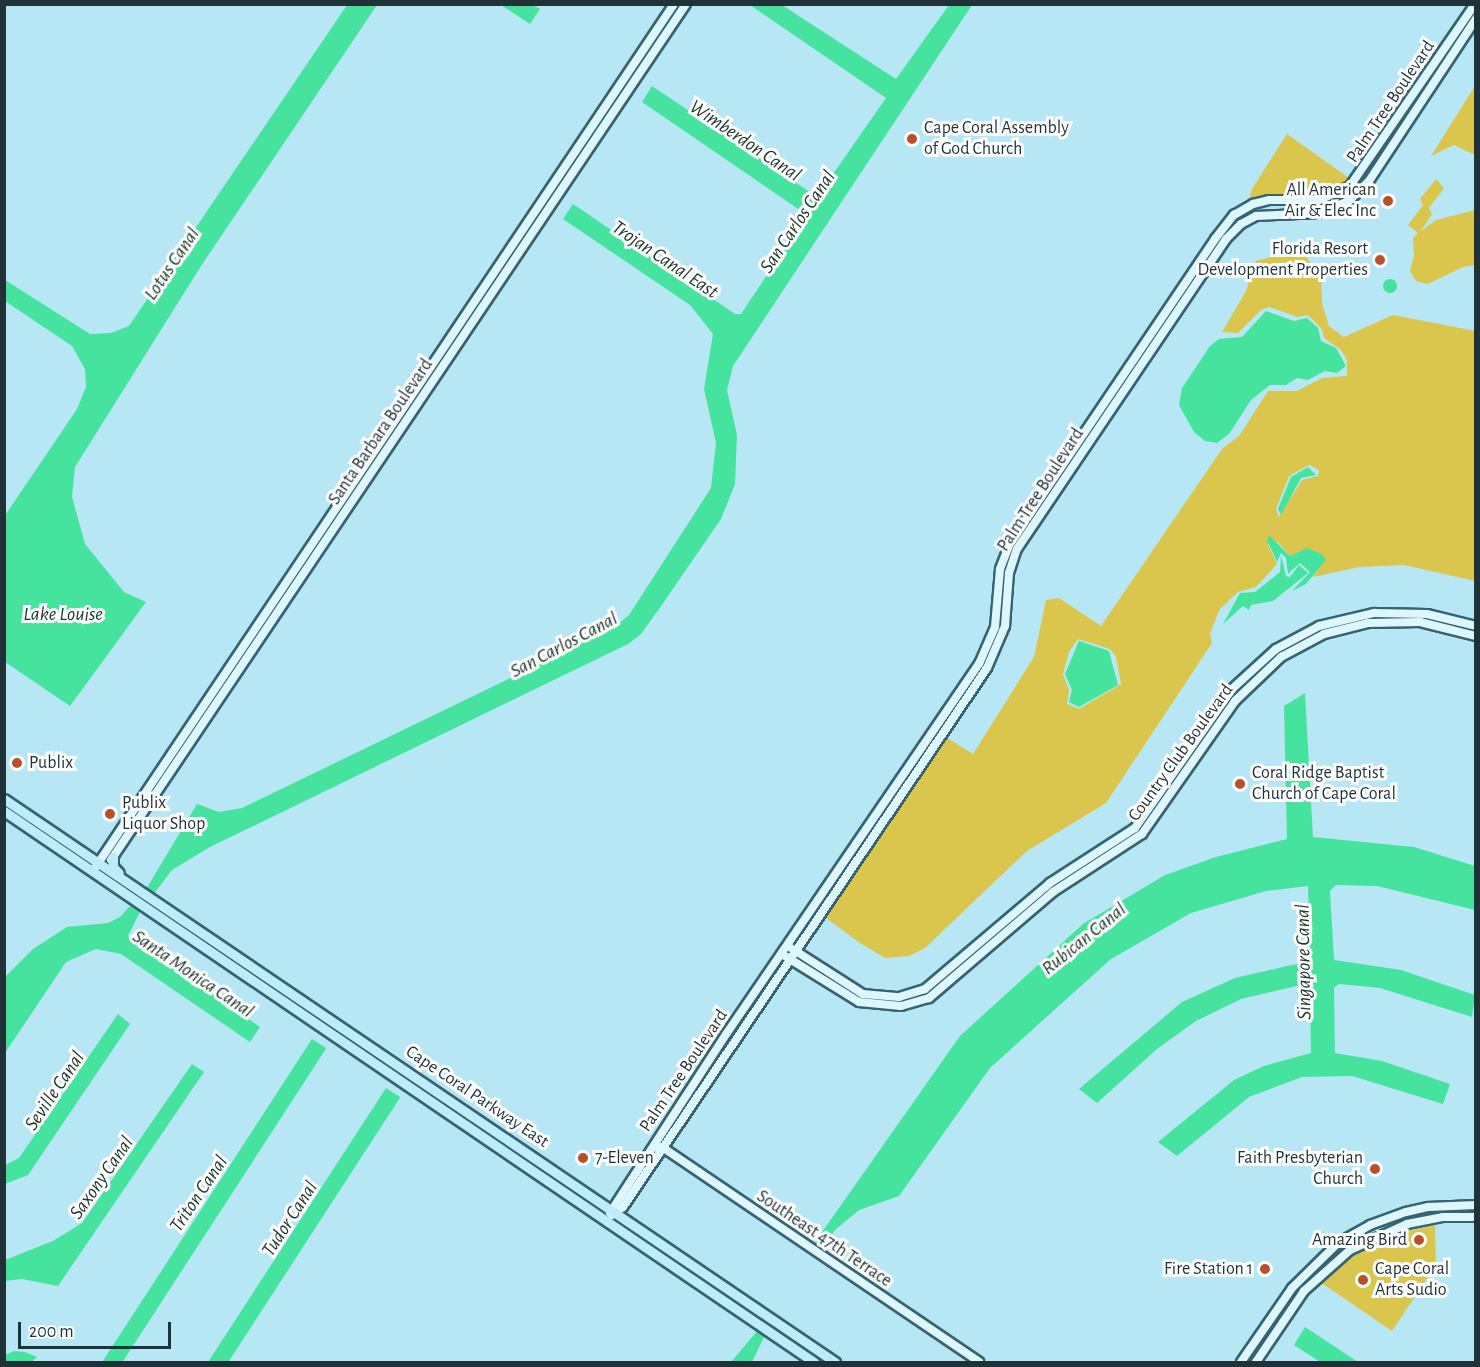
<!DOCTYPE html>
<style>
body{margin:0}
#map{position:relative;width:1480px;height:1367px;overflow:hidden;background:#b7e6f5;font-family:"Alegreya Sans",sans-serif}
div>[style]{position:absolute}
.green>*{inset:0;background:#dac64d}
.water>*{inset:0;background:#46e39f;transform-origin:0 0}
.round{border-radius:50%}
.roads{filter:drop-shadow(2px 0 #376371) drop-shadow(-2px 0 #376371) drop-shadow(0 2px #376371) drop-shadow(0 -2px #376371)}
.secondary>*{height:8px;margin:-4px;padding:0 4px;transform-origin:4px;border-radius:4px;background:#def6fd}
.primary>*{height:9px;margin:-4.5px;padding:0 4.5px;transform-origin:4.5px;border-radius:4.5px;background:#bdecfb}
.dots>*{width:16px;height:16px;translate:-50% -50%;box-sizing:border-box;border:3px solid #fefefe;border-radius:50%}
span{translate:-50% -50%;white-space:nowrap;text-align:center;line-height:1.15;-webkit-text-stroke:6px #fefefe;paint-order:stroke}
.street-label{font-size:18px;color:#1f3238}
.poi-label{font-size:18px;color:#1f3238}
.left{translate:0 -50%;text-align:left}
.right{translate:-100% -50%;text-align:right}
.water-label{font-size:20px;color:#21392c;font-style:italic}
.frame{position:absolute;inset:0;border:6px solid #1f3238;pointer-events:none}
.scale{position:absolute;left:18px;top:1322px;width:153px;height:27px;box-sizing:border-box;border:3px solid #1f3238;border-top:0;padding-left:8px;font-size:18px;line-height:21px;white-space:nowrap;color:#1f3238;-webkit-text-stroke:4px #fefefe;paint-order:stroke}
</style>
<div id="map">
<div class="green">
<i style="clip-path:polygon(1475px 86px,1475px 155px,1454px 145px,1431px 156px)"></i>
<i style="clip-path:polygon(1287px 134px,1352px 180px,1331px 195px,1309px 199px,1269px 197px,1248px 204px,1252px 189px)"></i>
<i style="clip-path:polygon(1436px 179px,1444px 188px,1429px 208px,1432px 214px,1421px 231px,1436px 220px,1475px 210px,1475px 265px,1463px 267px,1428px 284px,1416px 281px,1410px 271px,1414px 256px,1413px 238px,1418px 233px,1408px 225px,1423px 205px,1420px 199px)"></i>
<i style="clip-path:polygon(evenodd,1301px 249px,1321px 279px,1322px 303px,1329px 326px,1344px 337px,1393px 315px,1475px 331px,1475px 581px,1404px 565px,1359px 567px,1313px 577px,1325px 560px,1296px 554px,1290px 556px,1278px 542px,1268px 544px,1277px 564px,1256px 587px,1238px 592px,1220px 609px,1210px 633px,1212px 643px,1106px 803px,1027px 851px,925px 948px,909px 956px,885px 958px,860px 943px,822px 915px,944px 736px,973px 754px,1034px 657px,1046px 600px,1059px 598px,1101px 626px,1222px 449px,1239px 436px,1268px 391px,1297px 391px,1322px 378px,1347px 376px,1347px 360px,1341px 350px,1324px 338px,1322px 329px,1308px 315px,1298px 317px,1269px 307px,1261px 310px,1238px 333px,1222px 332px,1246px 291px,1256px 261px,1301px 249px,1309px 465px,1319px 470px,1318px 476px,1302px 480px,1279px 517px,1276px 509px,1289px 476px,1309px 465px,1301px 249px,1078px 639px,1110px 649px,1116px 657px,1121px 684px,1079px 709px,1067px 704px,1069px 690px,1063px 674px,1069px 652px,1078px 639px)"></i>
<i style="clip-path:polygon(1435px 1225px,1436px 1265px,1392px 1331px,1320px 1282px,1345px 1259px,1368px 1245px,1391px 1235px)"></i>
</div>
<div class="water">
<i style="clip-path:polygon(347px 5px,377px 5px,201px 266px,75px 467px,72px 497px,85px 544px,124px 592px,146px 602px,70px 706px,5px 662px,4px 517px,77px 409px,86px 387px,85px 369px,72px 346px,5px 301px,5px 280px,90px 334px,111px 333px,129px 326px)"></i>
<i style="clip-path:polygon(501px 5px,533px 5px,540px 9px,530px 24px)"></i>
<i style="clip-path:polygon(750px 5px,782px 5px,896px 79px,949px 5px,972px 5px,733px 366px,727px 390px,737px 435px,735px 484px,721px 519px,659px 609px,641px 634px,628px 644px,210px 847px,172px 870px,140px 912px,128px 936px,260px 1027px,250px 1042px,121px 954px,96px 949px,66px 962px,5px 1053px,5px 977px,33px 949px,67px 927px,108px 923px,120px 917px,148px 886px,197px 804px,219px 812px,242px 808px,612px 629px,629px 615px,711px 488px,716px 443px,704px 389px,713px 334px,690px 305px,563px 219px,573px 204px,735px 314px,741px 314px,807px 215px,642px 102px,652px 86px,817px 197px,886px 98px)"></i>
<i class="round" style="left:1383px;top:279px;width:14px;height:14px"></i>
<i style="clip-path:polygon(1266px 311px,1294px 321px,1307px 318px,1318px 328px,1321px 341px,1336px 348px,1346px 366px,1337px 373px,1325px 371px,1308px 380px,1297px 378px,1286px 385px,1270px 385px,1251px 400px,1229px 434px,1217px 443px,1205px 441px,1194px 432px,1179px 405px,1182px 388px,1210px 346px,1219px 339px,1242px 337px)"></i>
<i style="clip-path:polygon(1308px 467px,1316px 475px,1301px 478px,1281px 515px,1278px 509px,1291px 477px)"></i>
<i style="clip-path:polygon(1269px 535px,1290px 556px,1307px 548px,1322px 554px,1326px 560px,1306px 584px,1292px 591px,1310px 572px,1300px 563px,1288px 574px,1286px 558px,1281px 553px,1277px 562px,1267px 540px)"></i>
<i style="clip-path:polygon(1281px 555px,1286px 576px,1290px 577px,1299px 565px,1308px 573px,1273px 601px,1251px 605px,1249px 610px,1243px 606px,1223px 624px,1240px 593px,1255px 592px,1280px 572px)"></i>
<i style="clip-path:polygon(1079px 641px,1109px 651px,1118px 685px,1079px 707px,1069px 702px,1072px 690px,1065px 674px)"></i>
<i style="clip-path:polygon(1305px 693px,1313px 837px,1414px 847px,1475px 866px,1475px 910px,1377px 886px,1336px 885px,1330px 891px,1334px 960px,1401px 970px,1475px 995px,1472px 1017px,1380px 988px,1339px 984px,1334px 988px,1335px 1053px,1382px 1061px,1450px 1084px,1443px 1104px,1352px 1076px,1302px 1077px,1249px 1097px,1177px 1156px,1158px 1142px,1234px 1080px,1264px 1066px,1311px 1053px,1310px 990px,1301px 985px,1241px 999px,1196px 1021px,1157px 1049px,1097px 1103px,1079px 1089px,1182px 1002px,1235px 978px,1310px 961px,1308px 886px,1266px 891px,1191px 913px,1111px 959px,990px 1068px,899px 1196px,859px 1210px,835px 1230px,823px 1247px,815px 1242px,960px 1036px,1083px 924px,1165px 875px,1216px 857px,1287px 839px,1284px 706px)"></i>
<i style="clip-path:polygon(118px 1014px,130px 1024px,28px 1175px,5px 1184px,5px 1165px,19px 1158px)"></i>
<i style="left:312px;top:1039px;width:17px;height:390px;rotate:33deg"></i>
<i style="clip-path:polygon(192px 1064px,204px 1072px,58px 1286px,22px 1279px,5px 1281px,5px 1260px,53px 1241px,82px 1223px)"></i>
<i style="left:386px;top:1088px;width:17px;height:330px;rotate:33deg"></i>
<i style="clip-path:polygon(1305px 1327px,1358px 1362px,1320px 1362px,1294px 1345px)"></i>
<i style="clip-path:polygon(758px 1330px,765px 1335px,752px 1362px,731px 1362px)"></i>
<i style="clip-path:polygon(14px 1351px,25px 1352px,37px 1357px,32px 1362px,5px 1362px,5px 1355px)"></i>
</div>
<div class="roads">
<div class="secondary">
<i style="left:111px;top:860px;width:1031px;rotate:-56.11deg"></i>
<i style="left:95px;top:868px;width:1040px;rotate:-56.17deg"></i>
<i style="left:791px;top:948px;width:85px;rotate:32.6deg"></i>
<i style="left:863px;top:994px;width:36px;rotate:5deg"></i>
<i style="left:899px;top:997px;width:27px;rotate:-17deg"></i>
<i style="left:925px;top:989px;width:164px;rotate:-40.3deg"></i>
<i style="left:1050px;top:883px;width:101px;rotate:-32.9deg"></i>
<i style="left:1135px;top:828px;width:169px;rotate:-55.1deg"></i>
<i style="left:1232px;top:689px;width:59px;rotate:-42.3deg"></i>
<i style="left:1276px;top:649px;width:49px;rotate:-28.1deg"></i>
<i style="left:1319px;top:626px;width:57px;rotate:-13.3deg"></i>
<i style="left:1374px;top:613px;width:53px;rotate:1.1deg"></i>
<i style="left:1427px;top:614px;width:50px;rotate:13.8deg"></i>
<i style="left:785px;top:956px;width:87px;rotate:31.9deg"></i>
<i style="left:859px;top:1002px;width:42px;rotate:5.4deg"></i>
<i style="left:901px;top:1006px;width:29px;rotate:-16deg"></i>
<i style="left:929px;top:998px;width:163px;rotate:-40.5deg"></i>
<i style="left:1053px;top:892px;width:106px;rotate:-33.1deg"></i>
<i style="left:1142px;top:834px;width:162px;rotate:-55deg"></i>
<i style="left:1235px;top:701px;width:64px;rotate:-43.7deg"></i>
<i style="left:1281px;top:657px;width:49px;rotate:-28.1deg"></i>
<i style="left:1324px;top:634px;width:45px;rotate:-14deg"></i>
<i style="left:1368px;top:623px;width:52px;rotate:-1.1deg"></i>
<i style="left:1420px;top:622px;width:58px;rotate:14deg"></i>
<i style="left:657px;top:1148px;width:5px;rotate:-11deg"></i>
<i style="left:662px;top:1147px;width:383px;rotate:34.1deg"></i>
<i style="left:610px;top:1213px;width:215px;rotate:-57deg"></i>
<i style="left:727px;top:1033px;width:447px;rotate:-55.7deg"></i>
<i style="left:979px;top:664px;width:40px;rotate:-66.6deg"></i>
<i style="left:995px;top:627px;width:58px;rotate:-85.1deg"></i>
<i style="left:1000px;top:569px;width:28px;rotate:-69deg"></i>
<i style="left:1010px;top:543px;width:367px;rotate:-56deg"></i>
<i style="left:1215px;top:239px;width:31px;rotate:-52deg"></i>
<i style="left:1234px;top:215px;width:22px;rotate:-30deg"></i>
<i style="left:1253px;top:204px;width:16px;rotate:-14deg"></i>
<i style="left:1269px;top:200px;width:50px"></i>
<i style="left:1319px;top:200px;width:34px;rotate:-24deg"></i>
<i style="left:1350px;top:186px;width:221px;rotate:-55.5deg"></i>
<i style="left:612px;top:1215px;width:14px;rotate:-36deg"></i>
<i style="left:623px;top:1207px;width:650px;rotate:-55.97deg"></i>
<i style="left:987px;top:668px;width:46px;rotate:-66.8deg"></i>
<i style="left:1005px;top:626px;width:53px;rotate:-85.7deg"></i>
<i style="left:1009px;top:573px;width:25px;rotate:-72deg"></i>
<i style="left:1017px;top:549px;width:374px;rotate:-56deg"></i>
<i style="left:1226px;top:239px;width:21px;rotate:-45deg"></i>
<i style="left:1241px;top:224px;width:17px;rotate:-28deg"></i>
<i style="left:1256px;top:216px;width:64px;rotate:-2.7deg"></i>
<i style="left:1320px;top:213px;width:33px;rotate:-23deg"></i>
<i style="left:1350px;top:200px;width:27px;rotate:-45deg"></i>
<i style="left:1369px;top:181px;width:194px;rotate:-56.6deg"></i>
<i style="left:1241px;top:1362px;width:90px;rotate:-55.4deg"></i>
<i style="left:1292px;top:1288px;width:64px;rotate:-44.4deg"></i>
<i style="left:1338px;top:1243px;width:37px;rotate:-29deg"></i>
<i style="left:1370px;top:1225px;width:38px;rotate:-20deg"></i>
<i style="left:1406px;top:1212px;width:23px;rotate:-13deg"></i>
<i style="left:1428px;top:1207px;width:48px;rotate:-2.4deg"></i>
<i style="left:1256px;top:1362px;width:86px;rotate:-55.9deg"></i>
<i style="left:1304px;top:1291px;width:62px;rotate:-41.7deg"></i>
<i style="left:1350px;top:1250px;width:63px;rotate:-24.5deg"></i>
<i style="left:1407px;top:1224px;width:37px;rotate:-11deg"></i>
<i style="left:1443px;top:1217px;width:33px"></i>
</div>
<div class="primary">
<i style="left:4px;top:799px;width:1004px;rotate:34.12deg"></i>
<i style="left:4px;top:811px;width:980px;rotate:34.23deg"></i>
<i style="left:113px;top:857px;width:10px;rotate:90deg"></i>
<i style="left:113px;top:867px;width:8px;rotate:45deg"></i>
</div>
</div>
<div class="dots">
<i style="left:912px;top:139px;background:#b85129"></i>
<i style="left:1388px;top:201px;background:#b85129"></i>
<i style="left:1380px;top:260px;background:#b85129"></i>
<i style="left:17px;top:763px;background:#b85129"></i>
<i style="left:1240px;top:784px;background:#b85129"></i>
<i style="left:110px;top:814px;background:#b85129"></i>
<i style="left:583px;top:1158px;background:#b85129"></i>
<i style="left:1375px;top:1169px;background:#b85129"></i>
<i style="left:1419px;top:1240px;background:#b85129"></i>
<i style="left:1265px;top:1269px;background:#b85129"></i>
<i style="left:1363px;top:1280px;background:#b85129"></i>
</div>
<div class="street-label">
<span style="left:1391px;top:102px;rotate:-56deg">Palm Tree Boulevard</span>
<span style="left:381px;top:432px;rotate:-56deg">Santa Barbara Boulevard</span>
<span style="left:1041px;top:490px;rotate:-57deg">Palm Tree Boulevard</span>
<span style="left:1181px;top:753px;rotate:-54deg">Country Club Boulevard</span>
<span style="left:684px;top:1071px;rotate:-56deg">Palm Tree Boulevard</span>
<span style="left:477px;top:1097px;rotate:34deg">Cape Coral Parkway East</span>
<span style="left:824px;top:1239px;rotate:34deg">Southeast 47th Terrace</span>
</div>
<div class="poi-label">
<span class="left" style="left:924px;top:139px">Cape Coral Assembly<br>of God Church</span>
<span class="right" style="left:1376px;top:201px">All American<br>Air &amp; Elec Inc</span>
<span class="right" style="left:1368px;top:260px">Florida Resort<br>Development Properties</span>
<span class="left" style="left:29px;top:763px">Publix</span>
<span class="left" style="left:1252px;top:784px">Coral Ridge Baptist<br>Church of Cape Coral</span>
<span class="left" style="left:122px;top:814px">Publix<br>Liquor Shop</span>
<span class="left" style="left:595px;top:1158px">7-Eleven</span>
<span class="right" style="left:1363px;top:1169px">Faith Presbyterian<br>Church</span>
<span class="right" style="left:1407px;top:1240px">Amazing Bird</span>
<span class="right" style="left:1253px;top:1269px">Fire Station 1</span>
<span class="left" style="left:1375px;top:1280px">Cape Coral<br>Arts Sudio</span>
</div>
<div class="water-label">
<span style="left:745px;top:141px;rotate:34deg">Wimberdon Canal</span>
<span style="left:798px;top:222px;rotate:-56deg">San Carlos Canal</span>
<span style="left:665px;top:260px;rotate:34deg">Trojan Canal East</span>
<span style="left:172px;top:264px;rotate:-56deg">Lotus Canal</span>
<span style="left:63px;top:614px">Lake Louise</span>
<span style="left:564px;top:645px;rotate:-28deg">San Carlos Canal</span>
<span style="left:1084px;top:939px;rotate:-39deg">Rubican Canal</span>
<span style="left:1304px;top:962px;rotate:-91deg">Singapore Canal</span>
<span style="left:193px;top:974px;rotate:34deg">Santa Monica Canal</span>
<span style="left:55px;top:1091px;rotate:-56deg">Seville Canal</span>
<span style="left:102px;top:1178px;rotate:-55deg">Saxony Canal</span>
<span style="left:199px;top:1194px;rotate:-56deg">Triton Canal</span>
<span style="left:290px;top:1219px;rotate:-57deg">Tudor Canal</span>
</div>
<div class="frame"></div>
<div class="scale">200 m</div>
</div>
